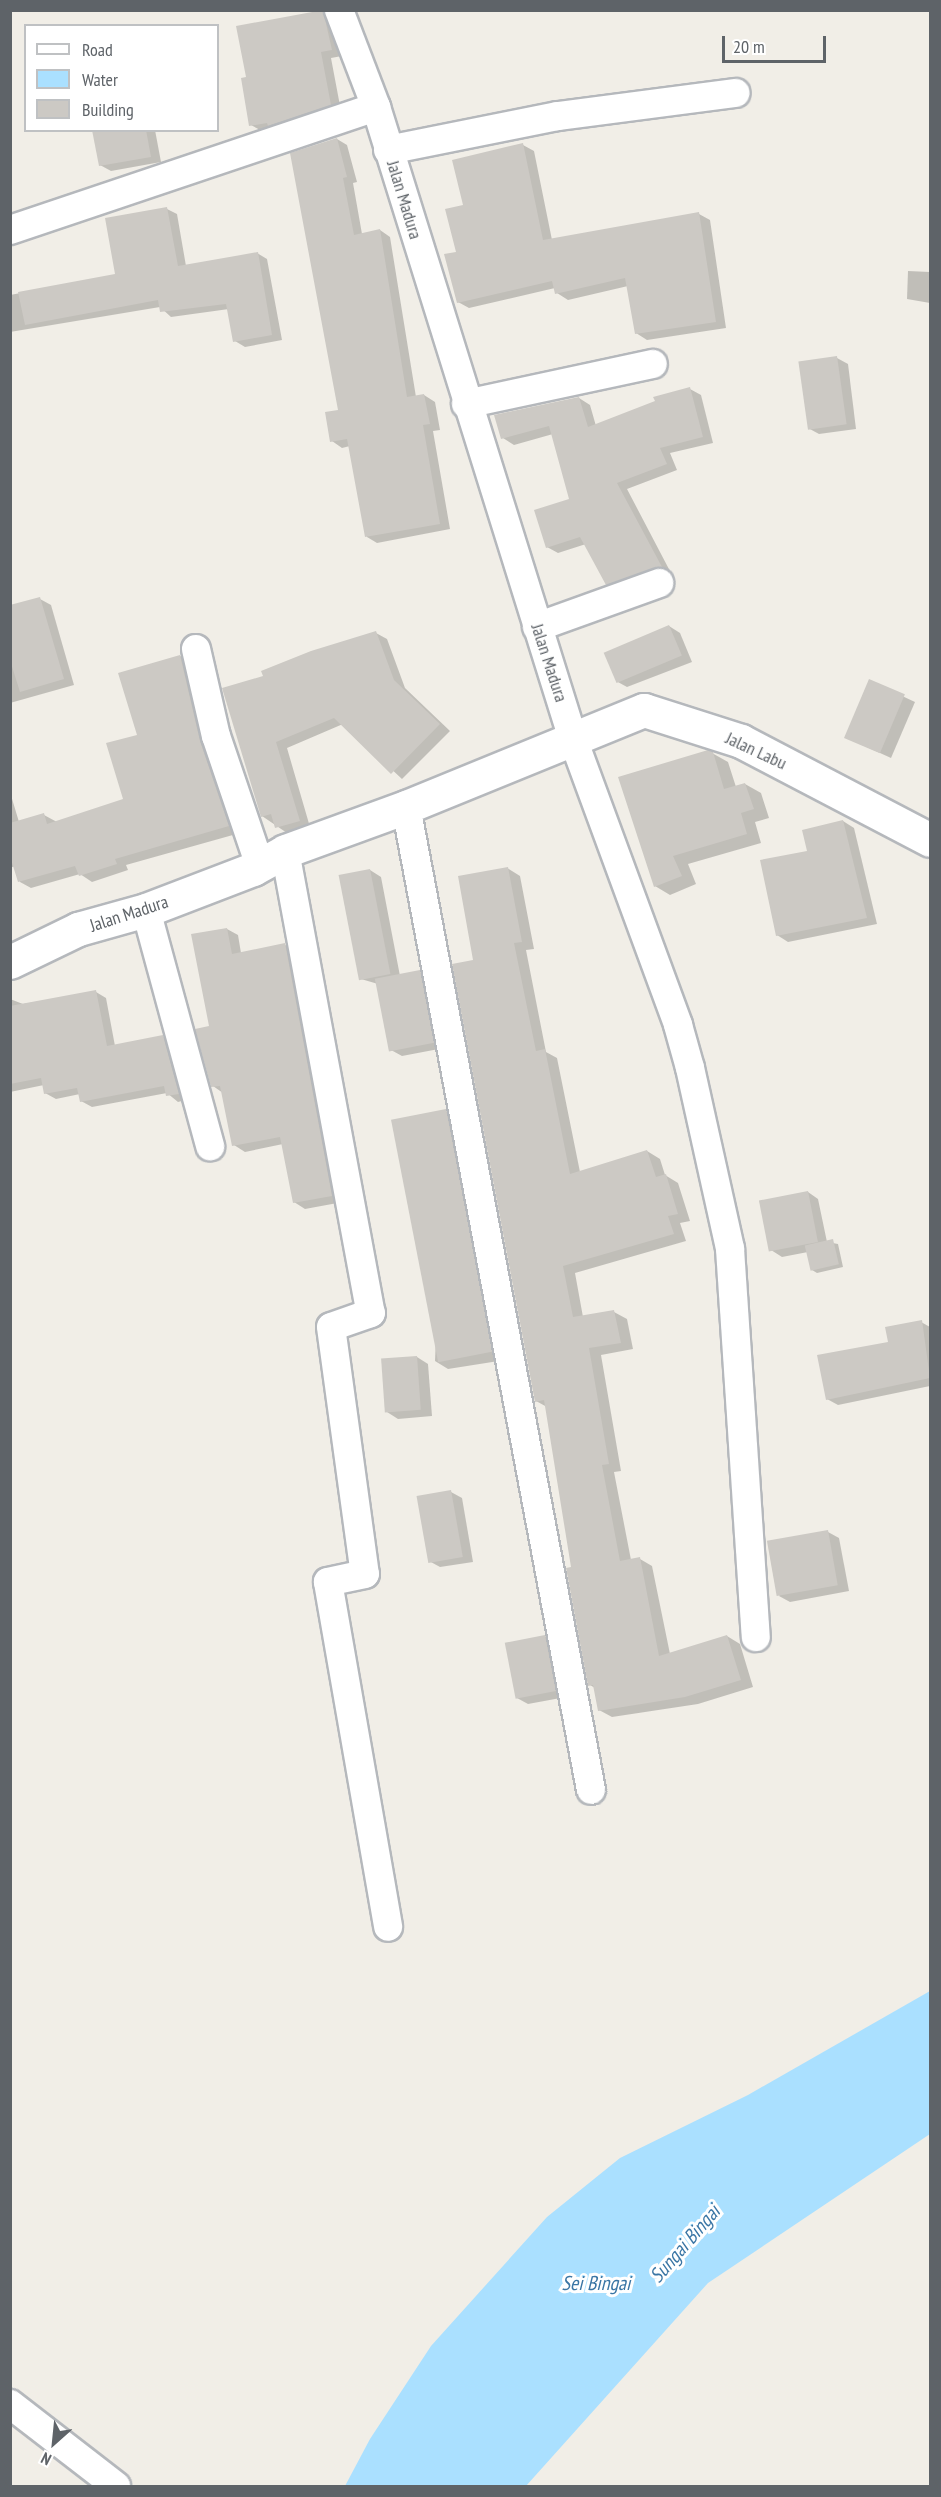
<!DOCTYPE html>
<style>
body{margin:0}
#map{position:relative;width:941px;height:2497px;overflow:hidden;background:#f1eee7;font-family:"PT Sans Narrow",sans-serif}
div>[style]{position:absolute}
.water>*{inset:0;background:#aae0ff}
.shadow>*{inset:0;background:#0003}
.building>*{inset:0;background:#ccc9c4;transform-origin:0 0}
.roads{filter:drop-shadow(2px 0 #b5b8bc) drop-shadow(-2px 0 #b5b8bc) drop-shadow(0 2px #b5b8bc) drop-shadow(0 -2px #b5b8bc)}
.street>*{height:28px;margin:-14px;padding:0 14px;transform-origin:14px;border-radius:14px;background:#fff}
.secondary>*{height:33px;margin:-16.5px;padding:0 16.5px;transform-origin:16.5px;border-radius:16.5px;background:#fff}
span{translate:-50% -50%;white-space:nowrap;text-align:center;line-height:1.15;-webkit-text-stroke:6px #fff;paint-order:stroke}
.street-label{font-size:18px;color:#5e6368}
.water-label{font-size:20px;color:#3a76a5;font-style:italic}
.frame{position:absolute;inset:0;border:12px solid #5e6368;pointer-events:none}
.legend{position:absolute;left:24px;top:24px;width:195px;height:108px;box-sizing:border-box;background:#fff;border:2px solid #bfc1c3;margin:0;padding:8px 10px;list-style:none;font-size:18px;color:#5e6368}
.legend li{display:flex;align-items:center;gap:12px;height:30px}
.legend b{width:30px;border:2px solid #bfc1c3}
.north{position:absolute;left:24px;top:2413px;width:60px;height:60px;-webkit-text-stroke:4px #fff;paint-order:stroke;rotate:207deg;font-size:16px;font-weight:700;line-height:24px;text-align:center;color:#5e6368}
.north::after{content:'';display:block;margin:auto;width:21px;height:27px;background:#5e6368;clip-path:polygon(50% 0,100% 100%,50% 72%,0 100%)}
.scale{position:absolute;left:722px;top:36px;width:104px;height:27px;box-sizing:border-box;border:3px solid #5e6368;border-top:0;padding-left:8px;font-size:18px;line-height:21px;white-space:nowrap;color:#5e6368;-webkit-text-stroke:4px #fff;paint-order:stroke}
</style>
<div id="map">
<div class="water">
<i style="clip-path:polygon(930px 1991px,930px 2134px,708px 2283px,526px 2486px,345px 2486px,370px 2439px,431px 2346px,547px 2217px,620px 2158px,748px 2095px)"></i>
</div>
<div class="shadow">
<i style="clip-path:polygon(323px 11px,334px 17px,342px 56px,331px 58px,341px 111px,262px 131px,251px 125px,248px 79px)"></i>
<i style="clip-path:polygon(94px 130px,155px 130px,161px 162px,111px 171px,100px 165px)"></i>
<i style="clip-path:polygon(337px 139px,347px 145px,357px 182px,353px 183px,362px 234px,380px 230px,390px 237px,416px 397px,424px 395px,435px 402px,440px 430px,433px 431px,450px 529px,377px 543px,367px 537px,350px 446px,342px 448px,332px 441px,339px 411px)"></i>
<i style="clip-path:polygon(523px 145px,534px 151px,552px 240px,699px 214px,710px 220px,726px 328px,647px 340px,636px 333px,628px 286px,568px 300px,557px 293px,555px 288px,469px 308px,458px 302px,458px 253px,465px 206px)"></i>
<i style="clip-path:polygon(167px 209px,177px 214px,186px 266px,257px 253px,267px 259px,282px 340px,245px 347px,235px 341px,229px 309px,171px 317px,160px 307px,10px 332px,10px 295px,117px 275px)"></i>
<i style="clip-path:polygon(908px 271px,930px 272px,930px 303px,907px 299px)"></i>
<i style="clip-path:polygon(837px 358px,848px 364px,856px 429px,819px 434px,808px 428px)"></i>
<i style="clip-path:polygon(690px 389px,701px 395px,713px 443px,670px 453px,677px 470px,627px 489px,671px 573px,618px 590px,607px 584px,586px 544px,558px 553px,547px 547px,571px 500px,553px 434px,514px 445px,503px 438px,579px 398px,590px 405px,596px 426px)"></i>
<i style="clip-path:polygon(40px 599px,51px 605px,74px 685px,10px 703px,10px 607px)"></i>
<i style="clip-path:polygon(669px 626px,680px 633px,692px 662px,627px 687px,616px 681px)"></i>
<i style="clip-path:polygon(376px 633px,387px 639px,405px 688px,450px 731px,402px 779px,343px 724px,287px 748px,310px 827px,287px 833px,262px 816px,266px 677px)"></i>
<i style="clip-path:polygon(180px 656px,192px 663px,240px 833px,126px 865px,128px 870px,92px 882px,80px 874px,31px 888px,20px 882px,15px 866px,10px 868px,10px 792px,19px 822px,44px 815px,57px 822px,124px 800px,138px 736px)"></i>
<i style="clip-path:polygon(870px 681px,915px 702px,891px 758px,858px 743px)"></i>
<i style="clip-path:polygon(712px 753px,728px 762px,736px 787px,745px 784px,761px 793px,769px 818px,755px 822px,761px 843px,688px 864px,696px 884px,670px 895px,655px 886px)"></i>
<i style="clip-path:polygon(843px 821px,854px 828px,877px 924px,788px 942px,777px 935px,809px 852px)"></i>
<i style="clip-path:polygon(507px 868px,520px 876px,534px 949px,526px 950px,546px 1052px,557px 1058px,580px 1172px,647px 1151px,660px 1159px,665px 1175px,678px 1183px,690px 1221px,680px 1223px,686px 1241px,575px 1273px,583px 1317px,614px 1312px,627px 1319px,633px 1349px,601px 1355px,621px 1471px,614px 1472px,631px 1560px,640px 1559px,652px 1566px,670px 1654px,727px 1636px,740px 1644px,753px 1687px,698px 1704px,612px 1717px,599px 1710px,595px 1688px,590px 1685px,547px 1407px,536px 1401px,475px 961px)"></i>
<i style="clip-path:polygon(370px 870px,381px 877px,400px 976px,420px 972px,431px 978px,444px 1048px,402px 1056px,391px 1050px,378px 984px,361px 979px)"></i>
<i style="clip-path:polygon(227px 929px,238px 935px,241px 953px,285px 945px,296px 951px,343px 1202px,305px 1209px,294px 1202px,283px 1144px,245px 1152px,234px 1145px,223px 1093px,213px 1086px,210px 1027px)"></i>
<i style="clip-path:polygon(96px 992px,106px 998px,115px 1046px,163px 1037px,173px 1043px,189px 1099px,178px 1102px,167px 1093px,92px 1107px,81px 1101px,80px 1094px,56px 1099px,45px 1093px,44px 1085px,10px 1092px,10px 999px,23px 1004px)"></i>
<i style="clip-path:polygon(446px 1111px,459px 1119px,505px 1360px,448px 1369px,435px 1361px)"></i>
<i style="clip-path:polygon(808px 1192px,818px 1199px,827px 1242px,838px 1244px,843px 1267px,817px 1273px,812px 1270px,808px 1252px,782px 1257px,771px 1250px)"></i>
<i style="clip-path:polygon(921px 1322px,930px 1327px,930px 1386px,838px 1405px,827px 1399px,889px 1343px)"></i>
<i style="clip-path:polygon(417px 1357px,428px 1364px,432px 1416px,398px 1419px,387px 1412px)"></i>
<i style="clip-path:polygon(451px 1492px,462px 1498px,473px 1562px,440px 1567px,429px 1561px)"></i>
<i style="clip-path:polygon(828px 1532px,839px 1538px,849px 1591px,790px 1602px,779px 1596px)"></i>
<i style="clip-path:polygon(545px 1636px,556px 1643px,566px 1697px,528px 1704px,517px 1698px)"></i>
</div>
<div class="building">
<i style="clip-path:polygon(323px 10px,332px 50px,321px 52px,331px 105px,268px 126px,267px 123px,249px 126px,241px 78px,246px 77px,236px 26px)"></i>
<i style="clip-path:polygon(92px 130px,146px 130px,151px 157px,99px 166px)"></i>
<i style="clip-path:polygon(337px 138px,347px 177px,343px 178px,354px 235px,380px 229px,407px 397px,424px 394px,430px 424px,423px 425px,440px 524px,365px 537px,347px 439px,330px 442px,325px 412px,338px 410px,290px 153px)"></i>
<i style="clip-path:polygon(523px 143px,543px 240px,699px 212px,716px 322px,635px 334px,625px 278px,555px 294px,552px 281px,457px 303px,444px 254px,456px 252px,445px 209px,463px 205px,452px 160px)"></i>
<i style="clip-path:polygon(167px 207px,178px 266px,258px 252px,272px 335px,233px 342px,226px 304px,160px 312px,158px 300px,25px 325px,18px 292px,115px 274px,105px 218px)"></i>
<i style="left:837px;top:356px;width:69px;height:39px;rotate:82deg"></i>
<i style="clip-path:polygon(690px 387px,703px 437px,660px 448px,667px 464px,617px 483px,662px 567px,606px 585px,580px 537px,546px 548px,534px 510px,569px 499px,549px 426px,501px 439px,494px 415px,579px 397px,588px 427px,655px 401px,653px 397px)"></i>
<i style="clip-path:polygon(40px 597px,64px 679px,20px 692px,10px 660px,10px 605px)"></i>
<i style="left:669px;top:625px;width:33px;height:71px;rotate:67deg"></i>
<i style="clip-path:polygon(376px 631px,394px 680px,440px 724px,391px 774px,334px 718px,276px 742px,300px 821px,275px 828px,271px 814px,261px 817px,222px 688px,263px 676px,261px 671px,311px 651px)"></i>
<i style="clip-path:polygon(180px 655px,200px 741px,229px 826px,115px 859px,117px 864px,79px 876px,75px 866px,18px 882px,10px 856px,10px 823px,44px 813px,47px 824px,123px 799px,106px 743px,137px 735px,118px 673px)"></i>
<i style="left:869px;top:679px;width:39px;height:64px;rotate:23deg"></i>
<i style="clip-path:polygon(708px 750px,713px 752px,724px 789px,745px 783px,754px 809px,741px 813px,747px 834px,673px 856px,682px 876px,654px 887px,618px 777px)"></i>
<i style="clip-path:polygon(843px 820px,867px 918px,776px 936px,760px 860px,807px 851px,802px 830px)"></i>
<i style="clip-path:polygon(508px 867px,522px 942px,514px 943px,536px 1051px,545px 1049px,570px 1174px,647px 1150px,656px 1177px,666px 1174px,678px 1214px,668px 1216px,674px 1234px,563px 1266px,573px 1317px,614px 1310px,621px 1343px,589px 1348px,609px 1464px,602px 1465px,620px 1561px,640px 1557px,659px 1656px,727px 1635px,741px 1680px,685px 1697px,598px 1711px,593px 1685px,588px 1686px,566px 1568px,571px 1567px,544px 1400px,535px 1402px,452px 964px,473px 960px,458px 876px)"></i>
<i style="left:370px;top:869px;width:107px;height:32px;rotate:79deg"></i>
<i style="clip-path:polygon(227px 928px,232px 954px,285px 943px,332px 1196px,293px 1203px,280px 1137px,232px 1146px,220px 1086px,211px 1087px,195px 1029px,209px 1026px,191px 934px)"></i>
<i style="left:420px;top:970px;width:74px;height:46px;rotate:79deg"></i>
<i style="clip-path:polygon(96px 990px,107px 1046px,163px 1035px,179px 1094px,166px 1096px,164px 1086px,80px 1102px,77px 1088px,44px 1094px,41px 1078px,10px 1084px,10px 1006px)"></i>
<i style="left:446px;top:1109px;width:247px;height:56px;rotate:79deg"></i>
<i style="left:808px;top:1191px;width:52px;height:50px;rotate:79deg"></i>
<i style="left:833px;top:1239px;width:26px;height:29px;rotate:77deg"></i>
<i style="clip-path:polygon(922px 1320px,930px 1378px,826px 1400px,817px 1355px,888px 1342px,885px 1327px)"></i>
<i style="left:417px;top:1356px;width:54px;height:36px;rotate:86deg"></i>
<i style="left:451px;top:1490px;width:68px;height:35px;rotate:80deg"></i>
<i style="left:828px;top:1530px;width:56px;height:62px;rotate:80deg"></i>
<i style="left:545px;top:1635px;width:57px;height:41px;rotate:79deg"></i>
</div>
<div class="roads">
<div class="street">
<i style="left:339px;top:10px;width:104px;rotate:69.1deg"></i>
<i style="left:376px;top:107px;width:662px;rotate:72.69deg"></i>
<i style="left:573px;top:739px;width:305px;rotate:69.8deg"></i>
<i style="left:678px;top:1025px;width:45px;rotate:74.4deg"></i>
<i style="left:690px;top:1068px;width:185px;rotate:77.5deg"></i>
<i style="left:730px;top:1249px;width:389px;rotate:86.2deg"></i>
<i style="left:388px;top:150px;width:173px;rotate:-11.3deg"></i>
<i style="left:558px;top:116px;width:179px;rotate:-7.4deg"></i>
<i style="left:10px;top:230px;width:386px;rotate:-18.6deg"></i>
<i style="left:466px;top:404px;width:191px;rotate:-12.1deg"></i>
<i style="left:537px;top:627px;width:130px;rotate:-19.8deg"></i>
<i style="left:196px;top:649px;width:89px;rotate:77.1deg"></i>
<i style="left:216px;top:736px;width:137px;rotate:71.3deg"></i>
<i style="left:406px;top:807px;width:1000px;rotate:79.34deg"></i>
<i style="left:285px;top:851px;width:470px;rotate:79.5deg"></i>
<i style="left:371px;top:1313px;width:42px;rotate:160.7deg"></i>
<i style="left:331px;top:1327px;width:249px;rotate:82.2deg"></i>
<i style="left:365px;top:1574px;width:38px;rotate:168deg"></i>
<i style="left:328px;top:1582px;width:350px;rotate:80.1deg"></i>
<i style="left:146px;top:910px;width:245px;rotate:74.8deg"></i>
<i style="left:10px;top:2404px;width:134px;rotate:37.7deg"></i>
</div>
<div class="secondary">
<i style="left:10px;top:962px;width:76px;rotate:-25.9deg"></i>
<i style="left:78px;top:929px;width:71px;rotate:-15.6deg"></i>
<i style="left:146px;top:910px;width:115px;rotate:-21deg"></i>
<i style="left:253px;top:869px;width:37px;rotate:-29deg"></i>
<i style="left:285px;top:851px;width:129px;rotate:-20deg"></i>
<i style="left:406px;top:807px;width:257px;rotate:-22.2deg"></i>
<i style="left:644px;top:710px;width:102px;rotate:17.7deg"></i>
<i style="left:741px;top:741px;width:213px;rotate:27.6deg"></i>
</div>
</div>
<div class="street-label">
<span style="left:404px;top:200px;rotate:73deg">Jalan Madura</span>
<span style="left:549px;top:663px;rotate:72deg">Jalan Madura</span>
<span style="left:756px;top:751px;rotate:25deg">Jalan Labu</span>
<span style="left:129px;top:914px;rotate:-18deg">Jalan Madura</span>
</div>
<div class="water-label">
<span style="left:685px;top:2244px;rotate:-49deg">Sungai Bingai</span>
<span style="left:596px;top:2283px">Sei Bingai</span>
</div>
<div class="frame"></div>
<ul class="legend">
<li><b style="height:8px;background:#fff"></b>Road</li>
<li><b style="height:16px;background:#aae0ff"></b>Water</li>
<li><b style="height:16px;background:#ccc9c4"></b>Building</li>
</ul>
<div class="north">N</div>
<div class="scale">20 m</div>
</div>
